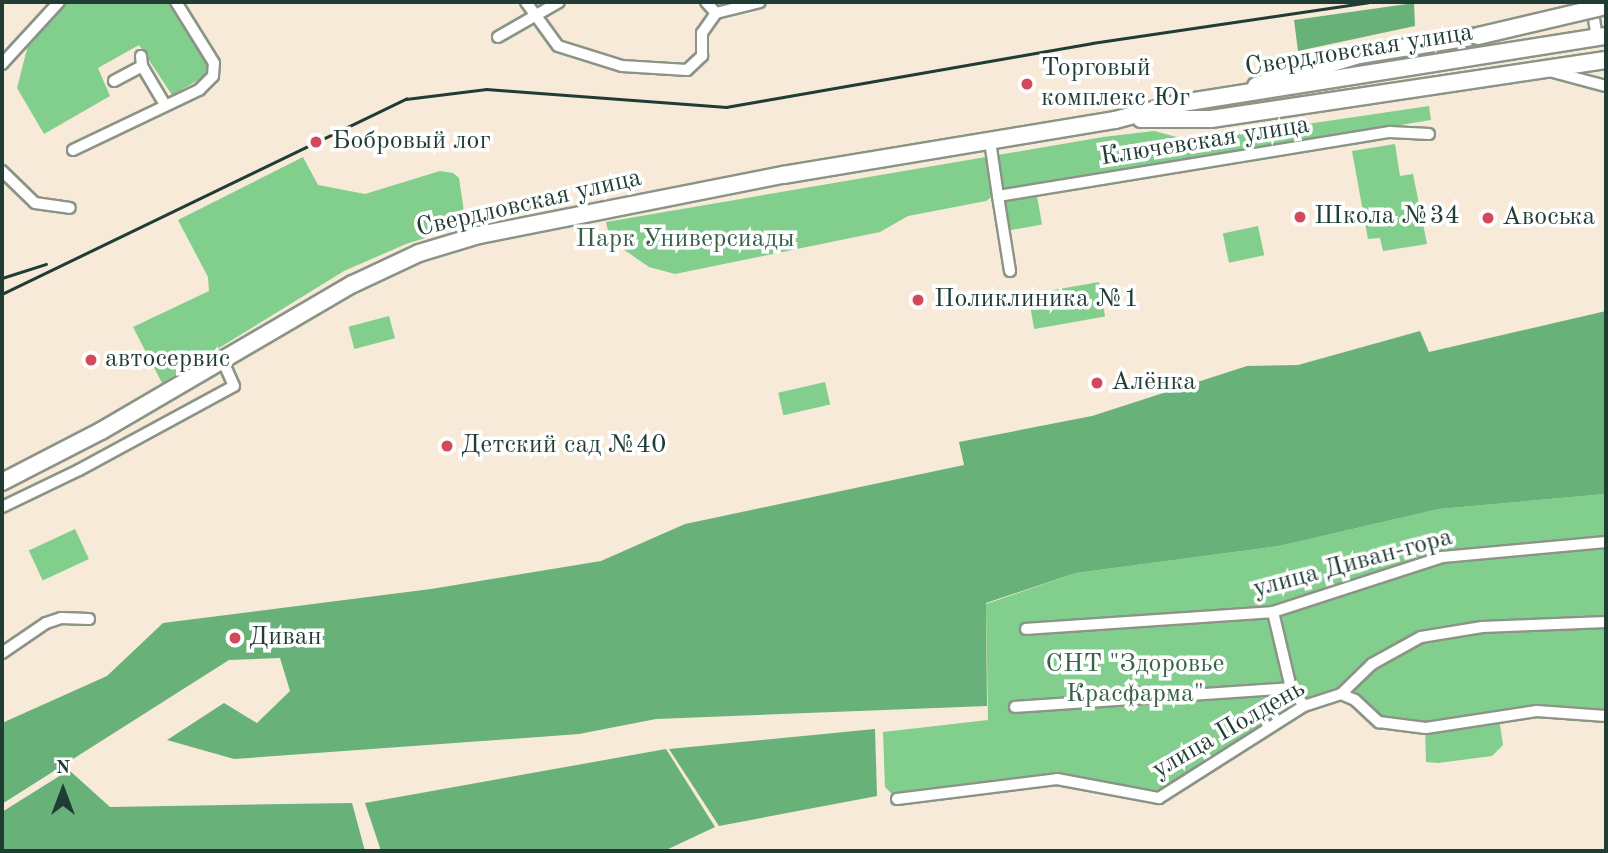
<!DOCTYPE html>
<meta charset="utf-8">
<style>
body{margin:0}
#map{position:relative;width:1608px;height:853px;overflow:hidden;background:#f7ead8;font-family:"Old Standard TT",serif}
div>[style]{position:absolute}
.green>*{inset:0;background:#81ce8d;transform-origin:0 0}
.forest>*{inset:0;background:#68b178}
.roads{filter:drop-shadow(2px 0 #8b9486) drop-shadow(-2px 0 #8b9486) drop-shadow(0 2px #8b9486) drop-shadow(0 -2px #8b9486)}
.minor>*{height:10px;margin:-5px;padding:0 5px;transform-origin:5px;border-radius:5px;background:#fff}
.primary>*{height:16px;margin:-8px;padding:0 8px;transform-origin:8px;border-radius:8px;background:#fff}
.trunk>*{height:16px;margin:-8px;padding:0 8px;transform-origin:8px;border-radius:8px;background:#fff}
.rail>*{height:2.5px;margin:-1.25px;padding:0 1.25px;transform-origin:1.25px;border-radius:1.25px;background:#1f3d34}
.bridges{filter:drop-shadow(2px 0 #8b9486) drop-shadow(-2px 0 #8b9486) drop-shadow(0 2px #8b9486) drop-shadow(0 -2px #8b9486)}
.primary-bridge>*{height:16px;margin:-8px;padding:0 8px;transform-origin:8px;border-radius:8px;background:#fff}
.dots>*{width:19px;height:19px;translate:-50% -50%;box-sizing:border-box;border:4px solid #fff;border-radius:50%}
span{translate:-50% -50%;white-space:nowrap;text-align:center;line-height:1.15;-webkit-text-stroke:7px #fff;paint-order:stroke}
.street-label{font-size:26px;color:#1f3d34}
.poi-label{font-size:26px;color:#1f3d34}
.left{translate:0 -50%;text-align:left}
.park-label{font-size:26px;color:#38614a}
.frame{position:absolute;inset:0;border:4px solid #1f3d34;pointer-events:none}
.north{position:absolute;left:28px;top:755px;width:70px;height:70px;-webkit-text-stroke:5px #fff;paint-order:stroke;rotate:0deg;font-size:19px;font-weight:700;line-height:28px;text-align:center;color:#1f3d34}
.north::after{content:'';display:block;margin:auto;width:24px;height:32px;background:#1f3d34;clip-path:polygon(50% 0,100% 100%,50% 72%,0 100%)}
</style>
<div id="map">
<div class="green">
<i style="clip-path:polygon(66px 2px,168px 2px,210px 65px,204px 77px,172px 95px,139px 45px,98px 68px,110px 96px,44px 134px,17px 88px,28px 45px)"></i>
<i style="clip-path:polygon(1429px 106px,1431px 120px,1002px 190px,986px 201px,908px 216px,880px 232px,675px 274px,649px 267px,610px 240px,606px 222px,1103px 137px,1154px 131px,1192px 141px)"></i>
<i style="clip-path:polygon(1395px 144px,1400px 176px,1413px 174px,1427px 244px,1383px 251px,1380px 238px,1368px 239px,1352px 151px)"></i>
<i style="clip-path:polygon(303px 157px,318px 185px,365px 194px,440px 171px,453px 173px,459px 178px,466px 225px,406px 244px,344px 271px,162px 383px,133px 327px,209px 291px,208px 277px,178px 220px)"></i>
<i style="left:1037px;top:196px;width:29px;height:32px;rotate:80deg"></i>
<i style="left:1258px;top:226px;width:30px;height:36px;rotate:78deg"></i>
<i style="left:1099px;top:282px;width:35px;height:72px;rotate:80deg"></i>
<i style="left:389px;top:316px;width:23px;height:42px;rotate:75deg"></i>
<i style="left:825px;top:382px;width:23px;height:48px;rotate:77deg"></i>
<i style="clip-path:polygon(1606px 494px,1606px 716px,1537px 711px,1499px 718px,1503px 745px,1492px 756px,1438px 763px,1426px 762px,1425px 728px,1379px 722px,1340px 694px,1304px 706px,1159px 798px,1057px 779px,897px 799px,885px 787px,883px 732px,988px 720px,986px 604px,1076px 573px,1279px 546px,1439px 509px)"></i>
<i style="left:75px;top:529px;width:33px;height:51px;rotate:65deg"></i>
</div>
<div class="forest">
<i style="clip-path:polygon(1414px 3px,1415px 26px,1298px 51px,1294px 20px)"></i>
<i style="clip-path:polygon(1606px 311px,1606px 494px,1439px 509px,1279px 546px,1076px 573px,986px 603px,987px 706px,656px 719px,579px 734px,234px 759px,167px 740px,224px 703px,257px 723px,290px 691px,280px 658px,229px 660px,2px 804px,2px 723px,107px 676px,163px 623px,431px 589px,601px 561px,685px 524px,964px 465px,959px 442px,1092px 416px,1247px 366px,1298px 365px,1420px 331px,1429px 352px)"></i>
<i style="clip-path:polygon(875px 729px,877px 796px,719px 826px,669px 749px)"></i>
<i style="clip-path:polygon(666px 749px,715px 827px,664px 851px,381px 851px,365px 803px)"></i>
<i style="clip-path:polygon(69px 770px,110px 807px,352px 803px,365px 851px,2px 851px,2px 812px)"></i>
</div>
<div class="roads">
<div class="minor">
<i style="left:526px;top:2px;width:54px;rotate:54deg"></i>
<i style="left:558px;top:46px;width:67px;rotate:17.4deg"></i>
<i style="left:622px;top:66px;width:65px;rotate:3.5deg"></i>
<i style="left:687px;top:70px;width:21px;rotate:-43deg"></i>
<i style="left:702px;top:56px;width:23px;rotate:-90deg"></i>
<i style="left:702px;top:33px;width:24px;rotate:-55deg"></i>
<i style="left:706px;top:2px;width:15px;rotate:48deg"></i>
<i style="left:716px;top:13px;width:45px;rotate:-14deg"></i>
<i style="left:1594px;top:19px;width:19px;rotate:81deg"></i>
<i style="left:498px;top:37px;width:70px;rotate:-29.8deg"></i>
<i style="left:141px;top:56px;width:10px;rotate:84deg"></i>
<i style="left:142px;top:66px;width:43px;rotate:59.3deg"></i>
<i style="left:2px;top:64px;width:84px;rotate:-47.4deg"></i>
<i style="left:1553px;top:72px;width:55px;rotate:14.8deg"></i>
<i style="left:114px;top:81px;width:32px;rotate:-28deg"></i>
<i style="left:990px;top:141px;width:56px;rotate:81.7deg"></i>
<i style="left:73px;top:150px;width:140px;rotate:-25.5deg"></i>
<i style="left:199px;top:90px;width:20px;rotate:-45deg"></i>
<i style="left:213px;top:76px;width:13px;rotate:-86deg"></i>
<i style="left:214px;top:63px;width:72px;rotate:-121.9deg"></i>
<i style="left:2px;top:171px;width:46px;rotate:44.1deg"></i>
<i style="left:35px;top:203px;width:35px;rotate:8deg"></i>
<i style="left:1010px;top:271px;width:76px;rotate:-99.1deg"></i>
<i style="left:998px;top:196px;width:397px;rotate:-9.3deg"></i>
<i style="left:1390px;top:132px;width:39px;rotate:3deg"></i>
<i style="left:2px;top:507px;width:85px;rotate:-25.7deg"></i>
<i style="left:79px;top:470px;width:176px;rotate:-28.5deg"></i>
<i style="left:234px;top:386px;width:30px;rotate:-114deg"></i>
<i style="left:1273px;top:612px;width:78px;rotate:76.7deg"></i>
<i style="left:1291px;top:688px;width:22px;rotate:54deg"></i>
<i style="left:1026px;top:629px;width:248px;rotate:-3.9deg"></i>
<i style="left:1273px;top:612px;width:178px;rotate:-18deg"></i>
<i style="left:1442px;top:557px;width:165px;rotate:-5.2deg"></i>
<i style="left:2px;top:653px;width:53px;rotate:-34.3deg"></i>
<i style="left:46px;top:623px;width:16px;rotate:-18deg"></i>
<i style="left:61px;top:618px;width:28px;rotate:2deg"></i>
<i style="left:1341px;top:694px;width:15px;rotate:23deg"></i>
<i style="left:1355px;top:700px;width:33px;rotate:43deg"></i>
<i style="left:1379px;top:722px;width:47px;rotate:7.3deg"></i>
<i style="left:1426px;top:728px;width:112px;rotate:-8.7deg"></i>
<i style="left:1537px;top:711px;width:69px;rotate:4.1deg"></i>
<i style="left:1015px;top:707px;width:277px;rotate:-3.9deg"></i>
<i style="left:897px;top:799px;width:161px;rotate:-7.1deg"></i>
<i style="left:1057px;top:779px;width:104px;rotate:10.6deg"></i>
<i style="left:1159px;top:798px;width:172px;rotate:-32.4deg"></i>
<i style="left:1304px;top:706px;width:39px;rotate:-18deg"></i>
<i style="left:1341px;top:694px;width:43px;rotate:-44.1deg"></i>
<i style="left:1372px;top:664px;width:56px;rotate:-28.9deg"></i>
<i style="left:1421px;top:637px;width:62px;rotate:-9.3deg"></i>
<i style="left:1482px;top:627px;width:124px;rotate:-2.3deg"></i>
</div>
<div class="primary">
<i style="left:1256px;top:86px;width:108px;rotate:-16.8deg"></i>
<i style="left:1359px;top:55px;width:121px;rotate:-9.1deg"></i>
</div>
<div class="trunk">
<i style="left:1141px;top:119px;width:70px"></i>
<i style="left:1211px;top:119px;width:399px;rotate:-8.5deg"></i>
<i style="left:2px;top:482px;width:111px;rotate:-27.3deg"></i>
<i style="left:101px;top:431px;width:292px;rotate:-30.3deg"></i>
<i style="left:353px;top:284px;width:73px;rotate:-25.2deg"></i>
<i style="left:419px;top:253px;width:63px;rotate:-16.7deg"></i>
<i style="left:479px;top:235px;width:310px;rotate:-11.2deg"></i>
<i style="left:783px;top:175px;width:337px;rotate:-9.4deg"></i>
<i style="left:1115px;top:120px;width:63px;rotate:-14.7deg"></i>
<i style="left:1176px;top:104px;width:435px;rotate:-9deg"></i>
</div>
</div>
<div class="rail">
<i style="left:2px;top:278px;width:46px;rotate:-17.7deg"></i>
<i style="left:2px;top:294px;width:449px;rotate:-25.8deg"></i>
<i style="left:406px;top:99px;width:81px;rotate:-7.1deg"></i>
<i style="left:486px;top:89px;width:241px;rotate:4.3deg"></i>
<i style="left:726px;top:107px;width:372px;rotate:-9.9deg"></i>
<i style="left:1092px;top:43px;width:279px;rotate:-8.4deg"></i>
</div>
<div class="bridges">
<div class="primary-bridge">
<i style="left:1478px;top:36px;width:131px;rotate:-13.2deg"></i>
</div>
</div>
<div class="dots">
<i style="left:1027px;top:84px;background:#d1495b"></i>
<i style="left:316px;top:142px;background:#d1495b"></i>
<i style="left:1300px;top:217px;background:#d1495b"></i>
<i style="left:1488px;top:218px;background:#d1495b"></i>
<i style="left:918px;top:300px;background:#d1495b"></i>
<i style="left:91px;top:360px;background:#d1495b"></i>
<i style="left:1097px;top:383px;background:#d1495b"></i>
<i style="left:447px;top:446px;background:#d1495b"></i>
<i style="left:235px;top:638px;background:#d1495b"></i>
</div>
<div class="street-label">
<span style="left:1359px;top:51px;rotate:-9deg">Свердловская улица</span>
<span style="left:1205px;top:142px;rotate:-9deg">Ключевская улица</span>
<span style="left:529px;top:204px;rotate:-13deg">Свердловская улица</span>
<span style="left:1353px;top:564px;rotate:-15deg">улица Диван-гора</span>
<span style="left:1229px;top:730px;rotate:-30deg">улица Полдень</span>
</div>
<div class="poi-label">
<span class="left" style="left:1041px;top:84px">Торговый<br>комплекс Юг</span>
<span class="left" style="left:332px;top:142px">Бобровый лог</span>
<span class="left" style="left:1314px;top:217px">Школа №34</span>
<span class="left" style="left:1502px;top:218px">Авоська</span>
<span class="left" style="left:934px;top:300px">Поликлиника №1</span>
<span class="left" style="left:105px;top:360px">автосервис</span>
<span class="left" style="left:1111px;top:383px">Алёнка</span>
<span class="left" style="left:461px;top:446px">Детский сад №40</span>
<span class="left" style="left:249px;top:638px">Диван</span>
</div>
<div class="park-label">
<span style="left:685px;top:240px">Парк Универсиады</span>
<span style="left:1135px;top:680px">СНТ "Здоровье<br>Красфарма"</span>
</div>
<div class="frame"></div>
<div class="north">N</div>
</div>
